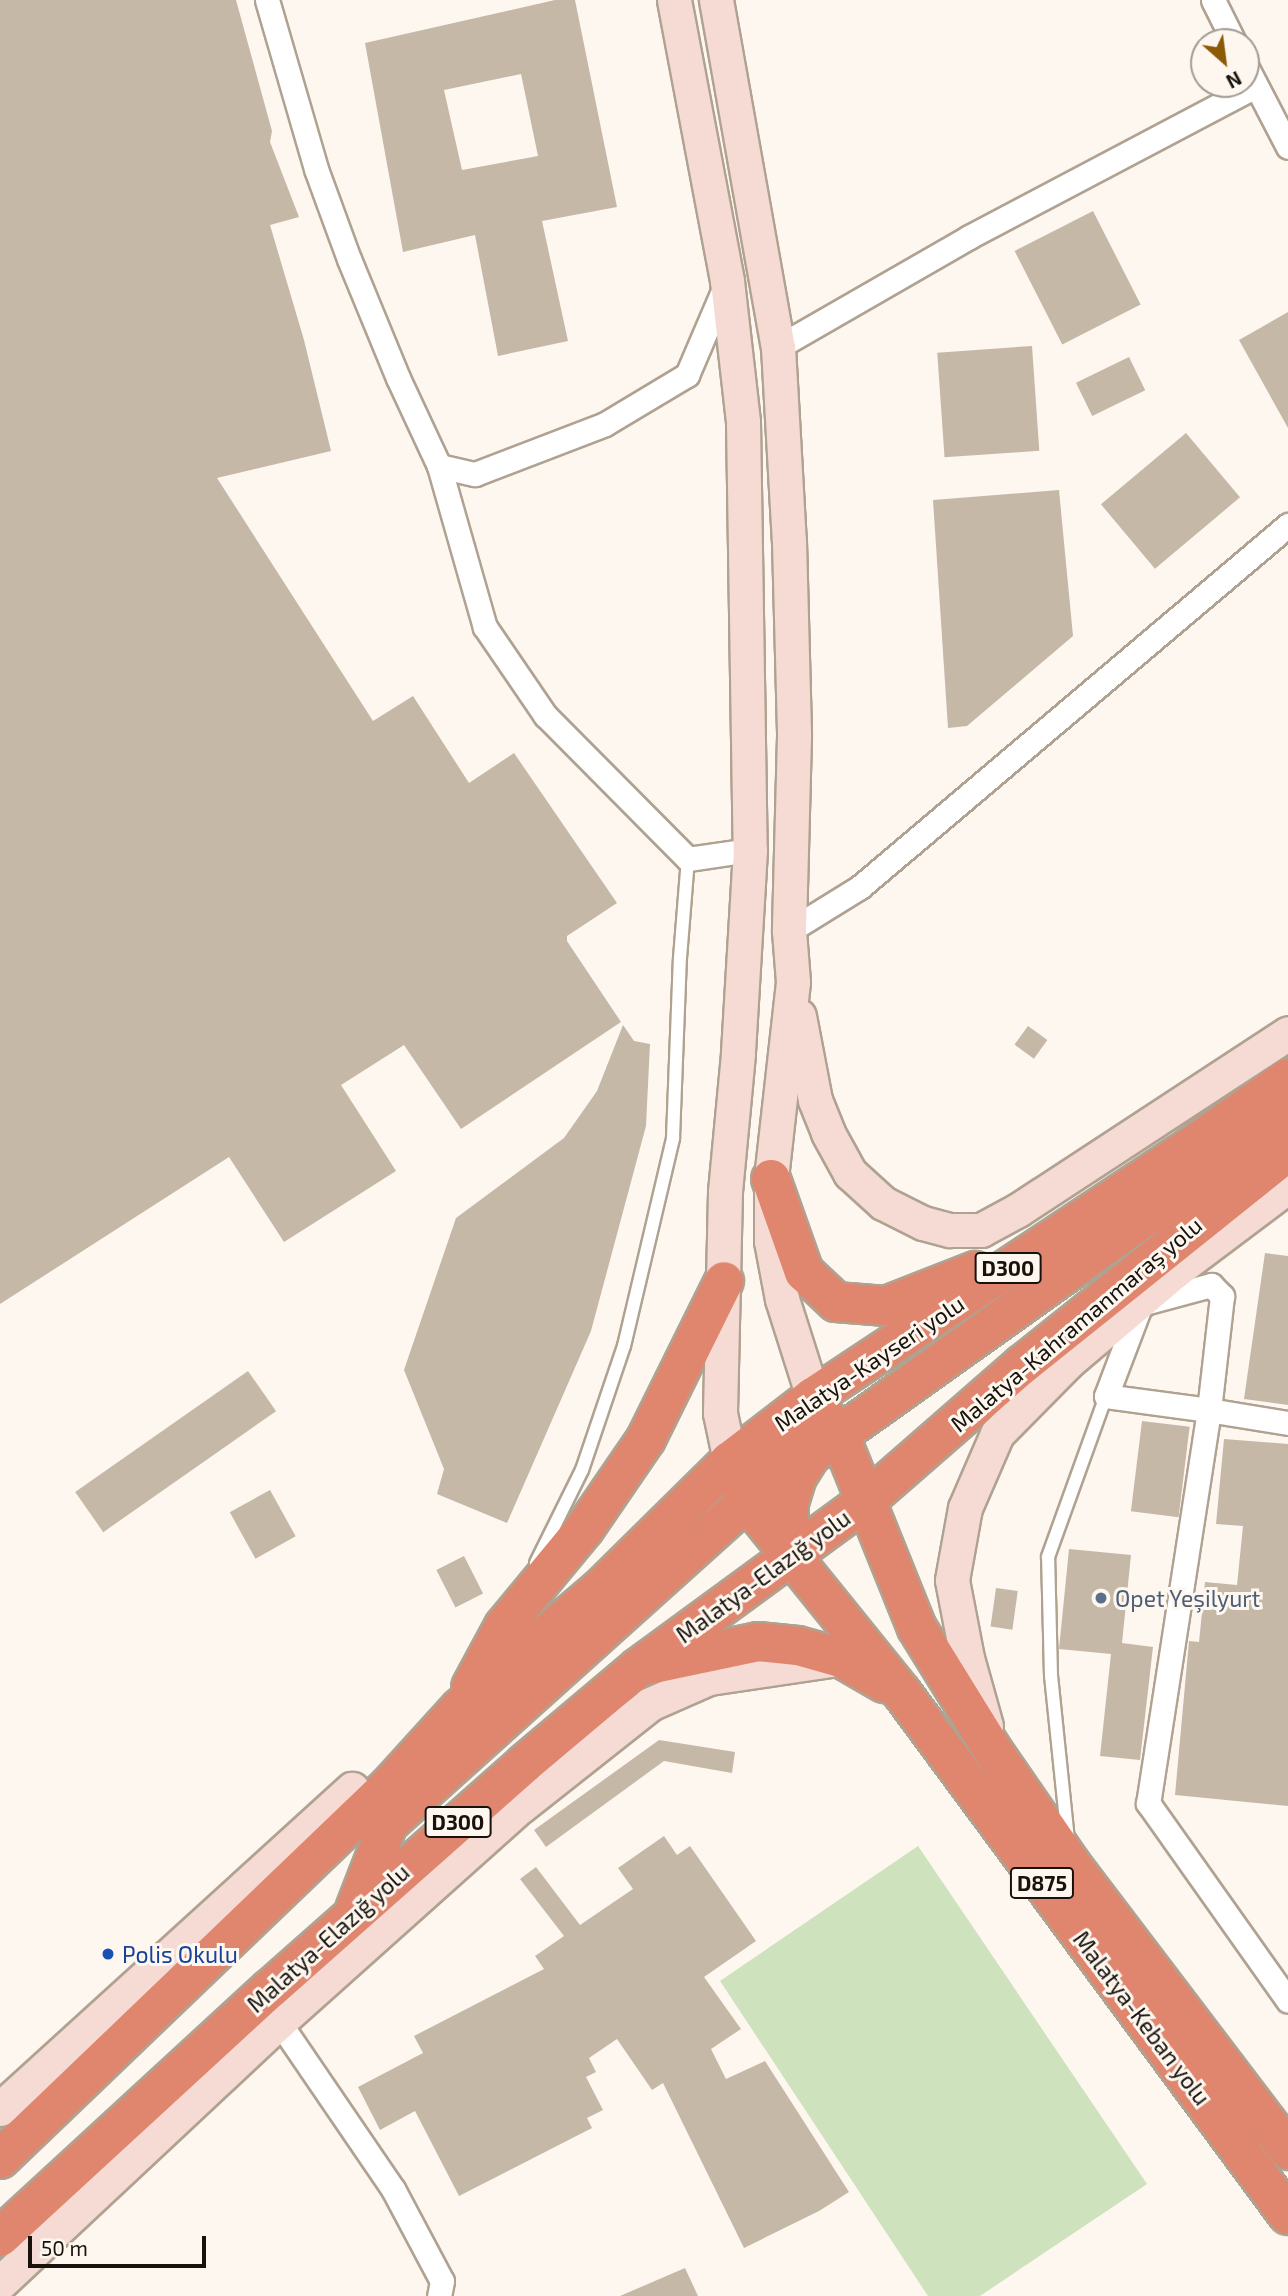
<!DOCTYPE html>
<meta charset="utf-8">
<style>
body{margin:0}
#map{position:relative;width:1288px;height:2296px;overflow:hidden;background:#fdf7f0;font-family:"Exo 2",sans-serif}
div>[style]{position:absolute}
.green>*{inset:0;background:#cfe2be}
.building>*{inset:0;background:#c6b8a7;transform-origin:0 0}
.roads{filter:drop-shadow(2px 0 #b0a291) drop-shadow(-2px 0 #b0a291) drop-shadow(0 2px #b0a291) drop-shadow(0 -2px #b0a291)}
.lane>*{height:12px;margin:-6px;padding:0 6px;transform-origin:6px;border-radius:6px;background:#fff}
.street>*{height:23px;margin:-11.5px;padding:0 11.5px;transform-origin:11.5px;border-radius:11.5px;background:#fff}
.secondary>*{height:33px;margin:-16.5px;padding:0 16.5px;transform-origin:16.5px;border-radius:16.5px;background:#f6dbd4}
.highway>*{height:38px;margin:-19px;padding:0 19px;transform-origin:19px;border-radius:19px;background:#e1866e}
.dots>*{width:19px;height:19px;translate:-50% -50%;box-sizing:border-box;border:4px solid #fdf7f0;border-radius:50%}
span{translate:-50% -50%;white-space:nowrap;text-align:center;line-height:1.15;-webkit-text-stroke:6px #fdf7f0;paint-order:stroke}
.shield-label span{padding:2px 5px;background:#fdf7f0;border:2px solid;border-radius:5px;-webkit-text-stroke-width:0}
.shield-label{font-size:21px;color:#17120c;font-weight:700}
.street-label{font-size:23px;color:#17120c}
.service-label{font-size:23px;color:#4e5e75}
.left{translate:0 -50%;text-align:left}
.transit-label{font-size:23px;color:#164399}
.north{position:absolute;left:1190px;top:28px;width:70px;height:70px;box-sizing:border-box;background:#fdf7f0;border:2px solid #a19b95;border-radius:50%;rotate:152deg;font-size:19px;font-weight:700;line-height:28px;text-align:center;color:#17120c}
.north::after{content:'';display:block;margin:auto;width:24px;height:32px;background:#8c5906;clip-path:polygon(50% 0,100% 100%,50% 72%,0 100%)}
.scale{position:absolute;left:28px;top:2236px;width:178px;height:32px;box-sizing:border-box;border:4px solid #17120c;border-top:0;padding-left:9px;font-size:21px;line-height:24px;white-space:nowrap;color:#17120c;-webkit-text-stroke:5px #fdf7f0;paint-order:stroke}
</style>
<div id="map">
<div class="green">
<i style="clip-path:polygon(918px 1846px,1147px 2184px,980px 2296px,928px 2296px,720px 1981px)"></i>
</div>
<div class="building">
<i style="clip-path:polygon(0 0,236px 0,272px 131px,270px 142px,299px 217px,270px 225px,304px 340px,331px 451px,217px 478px,373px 721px,413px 696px,469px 783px,514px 753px,617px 903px,567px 936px,567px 941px,621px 1022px,461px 1129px,404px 1045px,341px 1085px,396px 1171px,284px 1242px,229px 1157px,0 1304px)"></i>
<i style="clip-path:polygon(evenodd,555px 0,575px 0,617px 207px,542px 221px,568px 341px,498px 356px,475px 235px,403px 252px,365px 43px,555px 0,521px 74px,538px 156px,462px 170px,444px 90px,521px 74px)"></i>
<i style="left:1093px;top:211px;width:105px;height:88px;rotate:63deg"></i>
<i style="clip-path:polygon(1288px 312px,1288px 428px,1239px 340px)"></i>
<i style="left:1032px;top:346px;width:105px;height:95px;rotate:86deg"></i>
<i style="left:1129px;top:357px;width:37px;height:59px;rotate:64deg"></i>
<i style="left:1186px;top:433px;width:84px;height:111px;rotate:50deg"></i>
<i style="clip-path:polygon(1059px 490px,1073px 636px,967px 726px,948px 728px,933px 500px)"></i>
<i style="clip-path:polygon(623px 1025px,634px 1041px,650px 1044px,646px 1126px,591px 1331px,507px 1523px,437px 1494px,444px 1469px,404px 1370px,456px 1218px,564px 1138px,597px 1091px)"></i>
<i style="left:1028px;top:1026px;width:24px;height:23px;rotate:36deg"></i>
<i style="clip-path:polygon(1265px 1253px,1288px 1256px,1288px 1405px,1244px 1399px)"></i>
<i style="left:248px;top:1371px;width:49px;height:211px;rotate:55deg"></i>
<i style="left:1142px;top:1421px;width:48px;height:91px;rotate:7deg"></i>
<i style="clip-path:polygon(1224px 1439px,1288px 1444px,1288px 1806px,1175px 1795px,1189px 1641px,1199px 1642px,1205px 1582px,1237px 1585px,1243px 1526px,1216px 1524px)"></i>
<i style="left:270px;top:1490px;width:53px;height:46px;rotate:61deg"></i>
<i style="clip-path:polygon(1069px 1549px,1131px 1555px,1122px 1643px,1153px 1647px,1140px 1760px,1100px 1756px,1111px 1654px,1059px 1649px)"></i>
<i style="left:464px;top:1556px;width:42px;height:31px;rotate:63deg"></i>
<i style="left:996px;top:1588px;width:22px;height:39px;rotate:8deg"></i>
<i style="clip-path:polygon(659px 1740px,735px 1752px,732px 1773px,664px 1761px,546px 1847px,534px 1830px)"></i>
<i style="clip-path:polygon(664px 1836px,677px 1855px,690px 1846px,756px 1941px,704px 1977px,741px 2029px,711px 2049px,726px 2079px,765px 2061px,849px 2192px,819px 2211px,744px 2248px,663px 2083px,652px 2090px,617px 2039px,589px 2058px,596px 2072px,586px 2077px,603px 2110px,587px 2118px,592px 2128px,459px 2196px,415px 2111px,380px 2130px,358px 2087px,423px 2053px,414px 2036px,544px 1969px,535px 1956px,564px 1936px,520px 1879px,536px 1867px,580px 1925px,633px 1889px,618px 1868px)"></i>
<i style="clip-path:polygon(685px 2268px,698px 2296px,620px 2296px)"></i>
</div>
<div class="roads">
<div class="lane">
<i style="left:536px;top:1563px;width:104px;rotate:-63.7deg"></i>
<i style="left:582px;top:1470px;width:131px;rotate:-71.3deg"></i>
<i style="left:624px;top:1346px;width:214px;rotate:-76.7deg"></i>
<i style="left:673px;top:1138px;width:180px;rotate:-87.8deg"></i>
<i style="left:680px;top:958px;width:99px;rotate:-85.4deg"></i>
<i style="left:1068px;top:1840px;width:165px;rotate:-95.9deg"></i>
<i style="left:1051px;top:1676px;width:119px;rotate:-91.4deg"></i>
<i style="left:1048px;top:1557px;width:171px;rotate:-70.2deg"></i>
</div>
<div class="street">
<i style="left:267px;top:0;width:176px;rotate:73.8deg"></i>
<i style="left:316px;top:169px;width:96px;rotate:69.9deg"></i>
<i style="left:349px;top:259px;width:129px;rotate:67.6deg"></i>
<i style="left:398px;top:378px;width:97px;rotate:65deg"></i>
<i style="left:439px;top:466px;width:37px;rotate:13deg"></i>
<i style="left:475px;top:474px;width:139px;rotate:-21deg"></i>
<i style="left:605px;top:424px;width:96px;rotate:-30.9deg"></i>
<i style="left:687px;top:375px;width:99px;rotate:-66.8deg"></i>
<i style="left:1213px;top:0;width:47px;rotate:63.4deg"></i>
<i style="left:1246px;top:66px;width:91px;rotate:62.6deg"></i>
<i style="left:778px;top:347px;width:220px;rotate:-29.9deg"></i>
<i style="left:969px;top:237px;width:324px;rotate:-27.8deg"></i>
<i style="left:439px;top:466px;width:167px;rotate:74.1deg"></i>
<i style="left:485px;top:627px;width:107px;rotate:55.7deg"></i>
<i style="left:545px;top:715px;width:203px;rotate:45.2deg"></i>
<i style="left:688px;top:859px;width:63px;rotate:-8.3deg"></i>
<i style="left:789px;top:931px;width:84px;rotate:-31.8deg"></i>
<i style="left:860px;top:887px;width:561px;rotate:-40.22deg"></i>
<i style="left:1288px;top:1423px;width:80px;rotate:-170.7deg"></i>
<i style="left:1209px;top:1410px;width:104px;rotate:-172.3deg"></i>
<i style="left:1106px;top:1396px;width:98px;rotate:-69.2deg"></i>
<i style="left:1141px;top:1304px;width:73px;rotate:-15.2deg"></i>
<i style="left:1211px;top:1285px;width:16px;rotate:45deg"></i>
<i style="left:1222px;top:1296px;width:115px;rotate:96.5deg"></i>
<i style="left:1209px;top:1410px;width:398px;rotate:98.8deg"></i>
<i style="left:1148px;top:1803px;width:242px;rotate:54.7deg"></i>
<i style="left:279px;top:2022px;width:202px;rotate:55.7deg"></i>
<i style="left:393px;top:2189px;width:104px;rotate:62deg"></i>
<i style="left:442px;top:2281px;width:15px;rotate:101deg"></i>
</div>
<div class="secondary">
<i style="left:674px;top:0;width:286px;rotate:79.3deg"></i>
<i style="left:727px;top:281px;width:142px;rotate:83.5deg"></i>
<i style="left:743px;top:422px;width:428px;rotate:89.1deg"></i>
<i style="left:750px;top:850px;width:204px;rotate:93.4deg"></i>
<i style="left:738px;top:1054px;width:139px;rotate:95.4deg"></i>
<i style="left:725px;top:1192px;width:221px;rotate:91.3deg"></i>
<i style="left:720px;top:1413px;width:49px;rotate:78.2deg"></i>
<i style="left:716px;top:0;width:352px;rotate:79.9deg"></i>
<i style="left:778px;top:347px;width:194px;rotate:86.8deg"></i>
<i style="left:789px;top:541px;width:195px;rotate:88.5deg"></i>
<i style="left:794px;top:736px;width:195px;rotate:91.5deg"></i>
<i style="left:789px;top:931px;width:51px;rotate:85.5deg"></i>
<i style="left:793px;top:982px;width:198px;rotate:96.4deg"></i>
<i style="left:771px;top:1179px;width:62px;rotate:90deg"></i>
<i style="left:771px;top:1241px;width:59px;rotate:79.3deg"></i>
<i style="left:782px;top:1299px;width:103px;rotate:72.4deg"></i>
<i style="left:799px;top:1016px;width:86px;rotate:79.2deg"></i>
<i style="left:815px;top:1100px;width:35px;rotate:68deg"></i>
<i style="left:828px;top:1133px;width:46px;rotate:61.2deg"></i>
<i style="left:850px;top:1173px;width:45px;rotate:42.3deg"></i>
<i style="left:883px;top:1203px;width:45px;rotate:26.6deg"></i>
<i style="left:923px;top:1223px;width:28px;rotate:15deg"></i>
<i style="left:950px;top:1230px;width:31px"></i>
<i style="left:981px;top:1230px;width:42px;rotate:-28.4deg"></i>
<i style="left:1018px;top:1210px;width:323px;rotate:-33.2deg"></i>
<i style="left:986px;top:1726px;width:71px;rotate:-105.6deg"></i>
<i style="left:967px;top:1658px;width:79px;rotate:-100.9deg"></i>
<i style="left:952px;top:1580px;width:73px;rotate:-79.8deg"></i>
<i style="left:965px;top:1508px;width:81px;rotate:-66.6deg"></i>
<i style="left:997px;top:1434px;width:103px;rotate:-45.4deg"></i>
<i style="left:1069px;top:1361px;width:138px;rotate:-40.3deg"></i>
<i style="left:1174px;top:1272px;width:143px;rotate:-37deg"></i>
<i style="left:0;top:2109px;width:476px;rotate:-42.3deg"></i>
<i style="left:0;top:2283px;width:382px;rotate:-43.1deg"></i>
<i style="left:279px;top:2022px;width:324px;rotate:-41.8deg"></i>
<i style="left:521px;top:1806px;width:164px;rotate:-38.3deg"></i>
<i style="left:650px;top:1704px;width:64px;rotate:-23.8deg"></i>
<i style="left:709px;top:1678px;width:129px;rotate:-8.4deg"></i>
</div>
<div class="highway">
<i style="left:771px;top:1179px;width:99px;rotate:70.5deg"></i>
<i style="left:804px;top:1272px;width:44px;rotate:43.2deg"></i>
<i style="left:836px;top:1302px;width:50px;rotate:4.6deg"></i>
<i style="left:886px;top:1306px;width:96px;rotate:-21.5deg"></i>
<i style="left:813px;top:1397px;width:56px;rotate:57.4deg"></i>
<i style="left:843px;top:1444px;width:198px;rotate:68.1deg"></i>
<i style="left:917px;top:1628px;width:145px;rotate:58.3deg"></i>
<i style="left:993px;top:1751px;width:137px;rotate:55.4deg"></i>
<i style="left:1071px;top:1864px;width:359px;rotate:52.8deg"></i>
<i style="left:730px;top:1461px;width:43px;rotate:67deg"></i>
<i style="left:747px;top:1501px;width:247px;rotate:51.1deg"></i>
<i style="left:902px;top:1693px;width:649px;rotate:53.52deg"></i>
<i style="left:789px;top:1555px;width:52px;rotate:-90deg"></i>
<i style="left:789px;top:1503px;width:27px;rotate:-73deg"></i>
<i style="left:797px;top:1477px;width:26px;rotate:-58deg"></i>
<i style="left:811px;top:1455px;width:586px;rotate:-35.48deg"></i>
<i style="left:654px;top:1664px;width:106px;rotate:-11.9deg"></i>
<i style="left:758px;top:1642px;width:40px;rotate:5.7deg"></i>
<i style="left:798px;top:1646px;width:45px;rotate:15.6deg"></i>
<i style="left:841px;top:1658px;width:50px;rotate:30.2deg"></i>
<i style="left:471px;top:1687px;width:69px;rotate:-61.6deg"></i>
<i style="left:504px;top:1626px;width:127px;rotate:-50.4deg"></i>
<i style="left:585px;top:1528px;width:108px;rotate:-55.6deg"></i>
<i style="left:646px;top:1439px;width:176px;rotate:-63.7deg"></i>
<i style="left:355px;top:1909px;width:91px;rotate:-68.8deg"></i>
<i style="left:388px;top:1824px;width:483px;rotate:-42deg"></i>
<i style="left:747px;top:1501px;width:66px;rotate:-51.7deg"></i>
<i style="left:788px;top:1449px;width:48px;rotate:-64deg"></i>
<i style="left:0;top:2159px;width:539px;rotate:-43.8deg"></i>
<i style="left:389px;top:1786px;width:105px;rotate:-47.7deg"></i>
<i style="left:460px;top:1708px;width:184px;rotate:-40.4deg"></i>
<i style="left:600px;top:1589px;width:182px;rotate:-44.6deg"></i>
<i style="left:730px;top:1461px;width:105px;rotate:-37.6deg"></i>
<i style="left:813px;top:1397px;width:439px;rotate:-33.5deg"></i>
<i style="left:1179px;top:1155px;width:133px;rotate:-35.2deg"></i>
<i style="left:0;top:2237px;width:367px;rotate:-42.6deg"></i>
<i style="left:270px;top:1989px;width:339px;rotate:-41.5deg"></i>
<i style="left:524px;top:1764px;width:150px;rotate:-40.1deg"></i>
<i style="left:639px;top:1667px;width:283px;rotate:-36.2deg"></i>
<i style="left:867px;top:1500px;width:206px;rotate:-41.1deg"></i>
<i style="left:1022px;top:1365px;width:341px;rotate:-38.7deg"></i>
</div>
</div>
<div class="dots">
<i style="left:1101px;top:1598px;background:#5c6f8a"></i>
<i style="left:108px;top:1954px;background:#1a4fb4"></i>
</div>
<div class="shield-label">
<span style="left:1008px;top:1268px">D300</span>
<span style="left:458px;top:1822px">D300</span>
<span style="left:1042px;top:1883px">D875</span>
</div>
<div class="street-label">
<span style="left:1076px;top:1324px;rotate:-40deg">Malatya-Kahramanmaraş yolu</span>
<span style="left:869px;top:1363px;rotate:-34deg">Malatya-Kayseri yolu</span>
<span style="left:763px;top:1576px;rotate:-36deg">Malatya-Elazığ yolu</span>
<span style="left:328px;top:1938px;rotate:-42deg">Malatya-Elazığ yolu</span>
<span style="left:1142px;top:2018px;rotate:53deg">Malatya-Keban yolu</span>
</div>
<div class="service-label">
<span class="left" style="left:1115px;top:1598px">Opet Yeşilyurt</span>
</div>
<div class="transit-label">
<span class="left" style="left:122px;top:1954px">Polis Okulu</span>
</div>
<div class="north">N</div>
<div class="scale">50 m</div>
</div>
